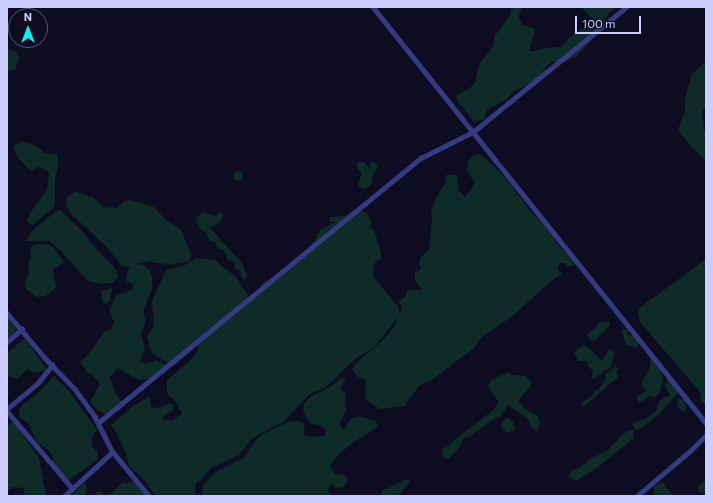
<!DOCTYPE html>
<style>
body{margin:0}
#map{position:relative;width:713px;height:503px;overflow:hidden;background:#0d0c21;font-family:Commissioner,sans-serif}
div>[style]{position:absolute}
.green>*{inset:0;background:#0f2b27}
.round{border-radius:50%}
.minor>*{height:4.5px;margin:-2.25px;padding:0 2.25px;transform-origin:2.25px;border-radius:2.25px;background:#353b82}
span{translate:-50% -50%;white-space:nowrap;text-align:center;line-height:1.15;-webkit-text-stroke:3.5px #0d0c21;paint-order:stroke}
.frame{position:absolute;inset:0;border:8px solid #ccf;pointer-events:none}
.north{position:absolute;left:8px;top:8px;width:40px;height:40px;box-sizing:border-box;background:#0d0c21;border:1px solid #59597a;border-radius:50%;rotate:0deg;font-size:11px;font-weight:700;line-height:16px;text-align:center;color:#ccf}
.north::after{content:'';display:block;margin:auto;width:14px;height:18px;background:#00f7f4;clip-path:polygon(50% 0,100% 100%,50% 72%,0 100%)}
.scale{position:absolute;left:575px;top:16px;width:66px;height:18px;box-sizing:border-box;border:2px solid #ccf;border-top:0;padding-left:5px;font-size:12px;line-height:14px;white-space:nowrap;color:#ccf;-webkit-text-stroke:3px #0d0c21;paint-order:stroke}
</style>
<div id="map">
<div class="green">
<i style="clip-path:polygon(511px 7px,523px 7px,518px 17px,522px 24px,535px 30px,529px 51px,535px 51px,545px 48px,561px 47px,569px 38px,584px 27px,592px 18px,581px 7px,617px 7px,609px 13px,595px 36px,577px 56px,562px 63px,552px 61px,534px 81px,515px 91px,505px 100px,487px 110px,484px 119px,474px 122px,464px 108px,457px 102px,457px 95px,470px 88px,476px 81px,476px 76px,480px 63px,494px 45px,494px 37px,509px 17px,511px 11px)"></i>
<i style="clip-path:polygon(7px 46px,8px 49px,17px 52px,19px 58px,15px 70px,7px 71px)"></i>
<i style="clip-path:polygon(706px 62px,706px 108px,702px 111px,704px 130px,706px 133px,706px 160px,692px 148px,678px 130px,685px 111px,685px 98px,692px 74px)"></i>
<i style="clip-path:polygon(23px 141px,37px 147px,46px 154px,57px 154px,58px 166px,55px 179px,55px 203px,53px 208px,32px 225px,27px 222px,30px 213px,47px 190px,49px 172px,39px 166px,31px 171px,17px 157px,13px 146px)"></i>
<i style="clip-path:polygon(480px 154px,505px 177px,532px 213px,553px 233px,555px 241px,573px 261px,574px 266px,567px 266px,565px 263px,560px 263px,557px 269px,563px 274px,556px 277px,511px 317px,481px 338px,474px 348px,433px 379px,419px 386px,404px 406px,380px 409px,365px 399px,366px 380px,358px 377px,352px 370px,356px 363px,383px 340px,394px 327px,398px 317px,374px 347px,355px 359px,325px 388px,310px 394px,283px 422px,258px 435px,251px 440px,239px 455px,211px 468px,202px 479px,196px 483px,195px 492px,197px 496px,156px 496px,145px 481px,129px 466px,125px 451px,117px 434px,111px 425px,133px 406px,150px 396px,151px 407px,159px 408px,169px 403px,173px 405px,173px 411px,165px 415px,162px 420px,173px 420px,182px 414px,174px 399px,169px 396px,167px 392px,167px 380px,192px 359px,197px 352px,199px 343px,195px 345px,189px 354px,181px 359px,176px 365px,168px 363px,152px 353px,147px 336px,154px 325px,152px 301px,166px 270px,183px 266px,197px 258px,215px 260px,224px 268px,235px 276px,249px 297px,257px 291px,264px 281px,270px 280px,304px 253px,315px 240px,320px 230px,336px 222px,330px 222px,330px 217px,345px 216px,359px 208px,367px 213px,372px 223px,369px 227px,374px 230px,381px 252px,381px 259px,377px 260px,373px 266px,373px 276px,399px 308px,399px 314px,402px 309px,399px 301px,405px 297px,408px 290px,422px 290px,415px 281px,415px 273px,421px 269px,419px 264px,421px 257px,429px 250px,432px 219px,431px 211px,437px 196px,445px 184px,446px 175px,457px 175px,459px 191px,465px 197px,475px 184px,467px 170px,468px 161px,473px 156px)"></i>
<i style="clip-path:polygon(359px 162px,364px 162px,369px 168px,371px 162px,376px 163px,378px 167px,372px 177px,372px 183px,366px 189px,360px 188px,358px 185px,362px 173px,357px 169px,357px 164px)"></i>
<i class="round" style="left:233px;top:171px;width:10px;height:10px"></i>
<i style="clip-path:polygon(75px 192px,93px 197px,103px 207px,117px 208px,124px 201px,130px 200px,154px 207px,165px 219px,181px 230px,192px 256px,188px 262px,171px 264px,154px 263px,152px 261px,135px 264px,143px 265px,150px 270px,152px 278px,152px 289px,143px 312px,146px 320px,141px 334px,145px 349px,140px 361px,146px 364px,157px 360px,167px 365px,150px 379px,139px 380px,118px 368px,110px 377px,115px 393px,122px 402px,107px 415px,97px 410px,90px 402px,100px 384px,92px 375px,88px 373px,80px 362px,88px 355px,104px 332px,111px 330px,114px 322px,109px 311px,116px 296px,132px 289px,133px 284px,126px 281px,128px 270px,132px 266px,129px 267px,122px 266px,106px 246px,71px 214px,66px 205px,67px 197px)"></i>
<i style="clip-path:polygon(59px 209px,85px 234px,90px 242px,116px 269px,118px 277px,112px 283px,102px 284px,88px 281px,59px 249px,49px 241px,27px 241px,29px 234px,35px 228px)"></i>
<i style="clip-path:polygon(220px 211px,223px 215px,220px 222px,210px 228px,242px 263px,247px 276px,245px 280px,242px 278px,240px 271px,235px 268px,235px 262px,228px 260px,224px 250px,217px 248px,215px 242px,210px 241px,206px 233px,200px 229px,196px 221px,198px 216px,204px 212px,215px 217px)"></i>
<i style="clip-path:polygon(38px 244px,51px 245px,64px 262px,53px 270px,56px 288px,45px 296px,37px 297px,26px 289px,25px 282px,29px 274px,28px 263px,31px 257px,30px 250px,32px 246px)"></i>
<i style="clip-path:polygon(706px 259px,706px 406px,701px 400px,700px 392px,640px 322px,638px 309px)"></i>
<i style="clip-path:polygon(112px 288px,110px 300px,107px 304px,103px 303px,101px 291px)"></i>
<i style="clip-path:polygon(7px 317px,16px 329px,13px 335px,7px 340px)"></i>
<i style="clip-path:polygon(598px 322px,610px 322px,609px 327px,594px 341px,589px 339px,587px 334px,596px 328px)"></i>
<i style="clip-path:polygon(624px 329px,628px 330px,628px 334px,635px 337px,638px 343px,637px 347px,633px 347px,626px 345px,622px 331px)"></i>
<i style="clip-path:polygon(24px 339px,26px 340px,47px 370px,34px 373px,28px 369px,17px 379px,7px 375px,7px 353px)"></i>
<i style="clip-path:polygon(583px 345px,589px 348px,602px 361px,609px 349px,614px 352px,611px 368px,604px 370px,601px 375px,597px 375px,595px 379px,592px 378px,593px 370px,589px 368px,587px 361px,578px 361px,574px 352px)"></i>
<i style="clip-path:polygon(651px 356px,662px 362px,659px 366px,664px 382px,661px 385px,660px 392px,657px 396px,652px 398px,651px 395px,649px 396px,642px 402px,639px 402px,637px 399px,637px 396px,646px 391px,642px 385px,642px 381px,650px 368px)"></i>
<i style="clip-path:polygon(614px 367px,619px 368px,616px 372px,618px 377px,614px 381px,609px 384px,591px 401px,582px 407px,582px 402px,591px 397px,595px 390px,598px 390px,605px 381px,606px 374px)"></i>
<i style="clip-path:polygon(508px 372px,512px 375px,525px 376px,532px 382px,530px 387px,518px 401px,525px 409px,538px 416px,540px 423px,536px 432px,529px 424px,529px 420px,508px 405px,500px 417px,495px 418px,469px 437px,464px 438px,458px 450px,448px 459px,443px 457px,442px 449px,449px 446px,454px 440px,495px 409px,498px 401px,488px 386px,490px 381px)"></i>
<i style="clip-path:polygon(54px 376px,69px 391px,97px 430px,92px 436px,92px 446px,98px 453px,97px 460px,67px 481px,54px 466px,52px 454px,36px 441px,29px 424px,19px 417px,19px 410px,23px 404px,37px 394px)"></i>
<i style="clip-path:polygon(668px 376px,678px 386px,678px 393px,658px 415px,642px 428px,636px 430px,632px 425px,635px 422px,643px 420px,656px 411px,660px 400px,670px 395px,665px 387px,667px 382px,666px 377px)"></i>
<i style="clip-path:polygon(346px 378px,340px 389px,346px 394px,345px 405px,347px 410px,340px 421px,340px 426px,343px 430px,351px 419px,358px 416px,375px 421px,378px 427px,352px 443px,335px 458px,330px 466px,334px 474px,345px 475px,348px 480px,344px 487px,336px 488px,332px 484px,328px 488px,329px 493px,333px 496px,202px 496px,203px 486px,214px 473px,245px 457px,255px 441px,261px 435px,288px 422px,298px 421px,304px 423px,305px 428px,303px 434px,309px 437px,324px 436px,326px 431px,322px 426px,310px 423px,306px 417px,303px 410px,304px 404px,310px 397px,332px 386px,340px 379px)"></i>
<i style="clip-path:polygon(677px 399px,685px 399px,686px 408px,684px 412px,678px 408px)"></i>
<i style="clip-path:polygon(506px 417px,513px 422px,515px 430px,508px 433px,502px 429px,501px 424px)"></i>
<i style="clip-path:polygon(11px 422px,15px 423px,39px 458px,46px 496px,25px 496px,23px 488px,12px 487px,7px 491px,7px 426px)"></i>
<i style="clip-path:polygon(633px 429px,634px 438px,595px 469px,576px 481px,568px 476px,572px 470px,579px 468px,590px 459px,607px 451px,623px 434px)"></i>
<i style="clip-path:polygon(407px 479px,410px 482px,398px 496px,382px 496px,382px 491px)"></i>
<i style="clip-path:polygon(134px 481px,143px 485px,152px 496px,71px 496px,83px 484px,86px 483px,87px 488px,85px 495px,93px 496px,98px 491px,105px 495px,111px 494px,122px 482px,127px 484px)"></i>
<i style="clip-path:polygon(662px 481px,673px 496px,654px 496px,654px 487px)"></i>
<i style="clip-path:polygon(702px 482px,706px 482px,706px 494px,700px 492px,697px 488px)"></i>
</div>
<div class="minor">
<i style="left:373px;top:7px;width:533px;rotate:51.32deg"></i>
<i style="left:7px;top:313px;width:60px;rotate:49.7deg"></i>
<i style="left:46px;top:359px;width:42px;rotate:46deg"></i>
<i style="left:75px;top:389px;width:34px;rotate:54deg"></i>
<i style="left:95px;top:417px;width:39px;rotate:63deg"></i>
<i style="left:113px;top:452px;width:65px;rotate:137.5deg"></i>
<i style="left:7px;top:342px;width:20px;rotate:-41deg"></i>
<i style="left:7px;top:409px;width:40px;rotate:-40deg"></i>
<i style="left:38px;top:383px;width:23px;rotate:-52deg"></i>
<i style="left:7px;top:411px;width:102px;rotate:49.8deg"></i>
<i style="left:98px;top:423px;width:418px;rotate:-39.4deg"></i>
<i style="left:421px;top:158px;width:58px;rotate:-26.6deg"></i>
<i style="left:473px;top:132px;width:198px;rotate:-39.2deg"></i>
<i style="left:113px;top:452px;width:57px;rotate:50.7deg"></i>
<i style="left:637px;top:496px;width:71px;rotate:-40.4deg"></i>
<i style="left:691px;top:450px;width:21px;rotate:-45deg"></i>
</div>
<div class="frame"></div>
<div class="north">N</div>
<div class="scale">100 m</div>
</div>
